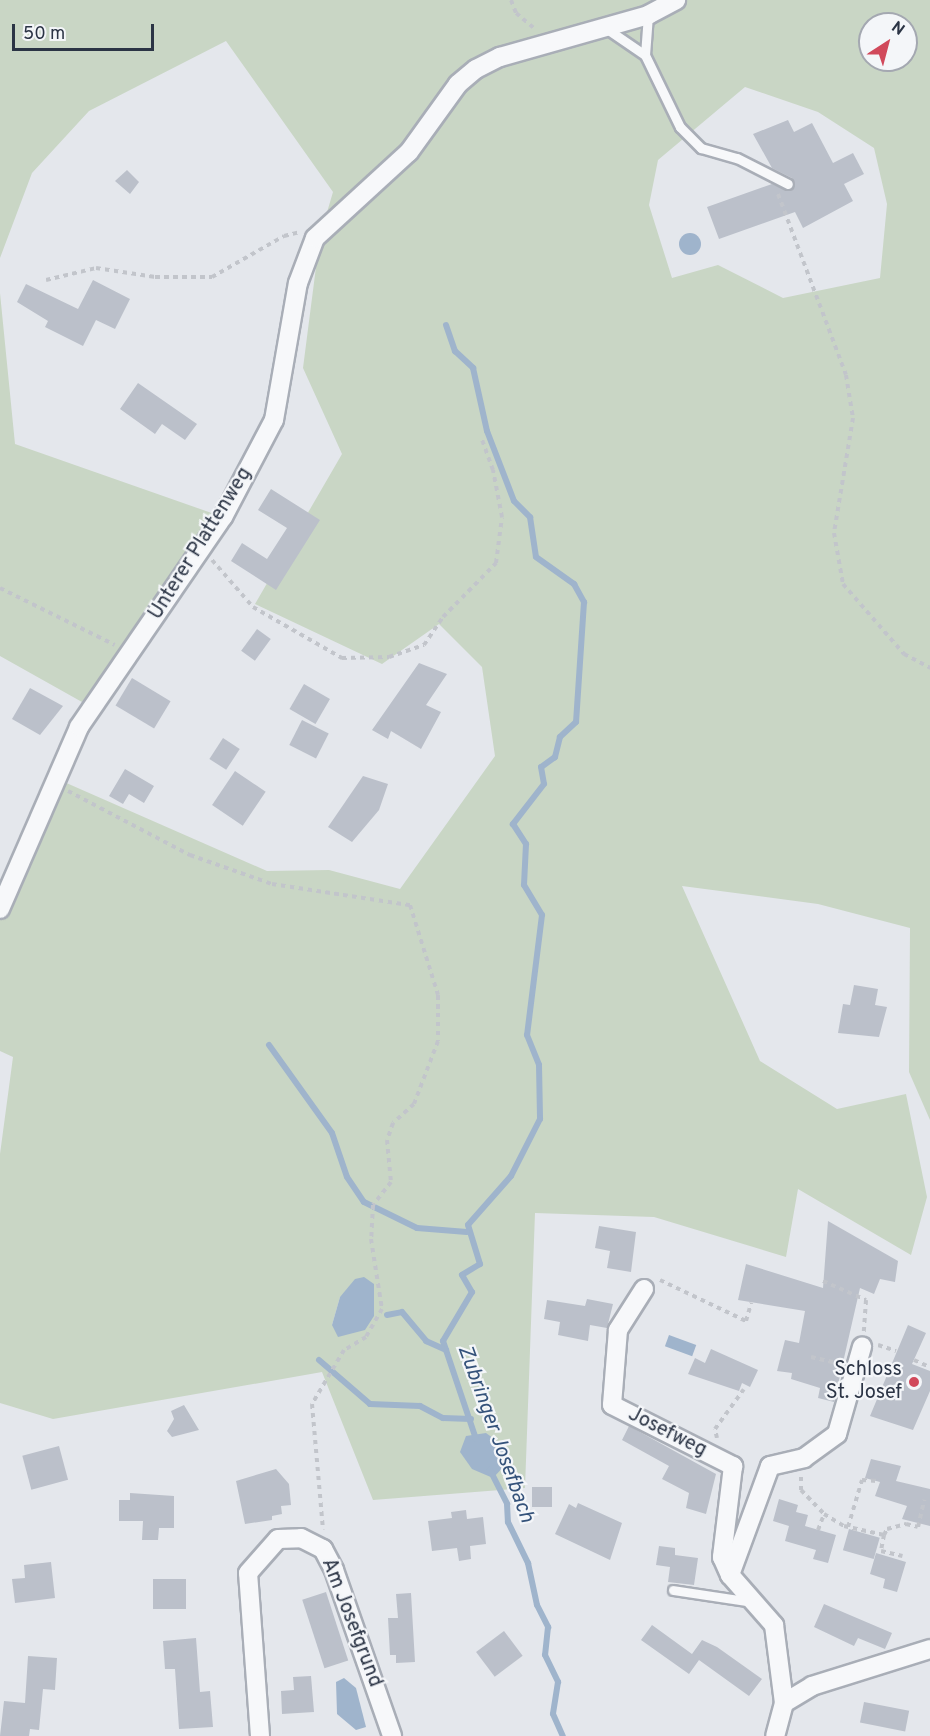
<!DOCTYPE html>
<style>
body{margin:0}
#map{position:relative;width:930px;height:1736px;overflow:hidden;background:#e4e7ec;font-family:Overpass,sans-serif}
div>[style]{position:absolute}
.green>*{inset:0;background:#c9d6c5}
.water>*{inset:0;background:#9fb4cc;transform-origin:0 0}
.round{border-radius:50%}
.stream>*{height:6px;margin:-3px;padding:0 3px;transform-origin:3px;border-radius:3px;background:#9fb4cc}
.building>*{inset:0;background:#bbc0ca;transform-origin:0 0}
.path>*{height:4px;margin-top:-2px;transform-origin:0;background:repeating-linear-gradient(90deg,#c2c5cb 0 4.5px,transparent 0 9px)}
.roads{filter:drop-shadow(2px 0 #a9aeb7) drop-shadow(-2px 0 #a9aeb7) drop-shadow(0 2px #a9aeb7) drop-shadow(0 -2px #a9aeb7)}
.lane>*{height:9px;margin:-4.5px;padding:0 4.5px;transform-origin:4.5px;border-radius:4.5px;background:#f7f8fa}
.street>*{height:18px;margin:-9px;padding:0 9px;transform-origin:9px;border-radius:9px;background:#f7f8fa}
.dots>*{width:16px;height:16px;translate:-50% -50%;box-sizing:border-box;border:3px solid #f4f6f9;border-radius:50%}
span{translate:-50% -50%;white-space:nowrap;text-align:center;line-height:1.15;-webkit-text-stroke:4.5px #f4f6f9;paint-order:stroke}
.street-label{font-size:20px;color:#2b3445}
.poi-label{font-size:20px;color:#2b3445}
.right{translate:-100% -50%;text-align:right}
.water-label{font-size:21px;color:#34527a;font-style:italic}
.north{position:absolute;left:858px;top:12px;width:60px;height:60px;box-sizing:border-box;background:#f4f6f9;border:2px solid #a4a8b1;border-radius:50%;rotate:36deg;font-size:16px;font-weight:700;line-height:24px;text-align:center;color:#2b3445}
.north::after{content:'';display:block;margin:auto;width:21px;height:27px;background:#d1495b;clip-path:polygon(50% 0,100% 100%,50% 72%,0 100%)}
.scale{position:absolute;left:12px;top:24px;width:142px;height:27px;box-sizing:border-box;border:3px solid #2b3445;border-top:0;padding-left:8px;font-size:18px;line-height:21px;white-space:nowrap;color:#2b3445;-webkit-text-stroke:4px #f4f6f9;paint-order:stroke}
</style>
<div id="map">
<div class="green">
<i style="clip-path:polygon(evenodd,0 0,930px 0,930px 1120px,909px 1072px,910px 928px,818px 904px,682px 886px,760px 1061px,837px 1109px,906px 1094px,927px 1197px,911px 1255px,798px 1189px,786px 1257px,654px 1217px,535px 1213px,525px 1488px,373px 1500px,322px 1372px,53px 1419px,0 1403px,0 1154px,13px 1057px,0 1051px,0 908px,55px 778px,267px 871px,329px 870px,400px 889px,495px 756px,482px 667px,439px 624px,382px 664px,255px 604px,342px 454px,303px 368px,320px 236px,333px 192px,226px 41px,89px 111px,32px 173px,0 258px,0 0,870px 24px,906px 24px,906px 60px,870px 60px,870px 24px,0 0,745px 87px,818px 112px,874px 148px,887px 204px,880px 278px,783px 298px,718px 265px,672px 278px,649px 205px,658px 160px,745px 87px,0 0,374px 1284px,374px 1316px,332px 1325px,340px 1297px,374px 1284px)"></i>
<i style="clip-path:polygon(0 293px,15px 444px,223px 517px,82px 702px,0 656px)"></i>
</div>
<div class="water">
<i class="round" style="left:679px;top:233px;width:22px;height:22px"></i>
<i style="clip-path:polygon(364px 1277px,374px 1284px,374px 1316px,365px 1330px,338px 1337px,332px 1325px,340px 1297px,355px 1279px)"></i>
<i style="left:669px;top:1335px;width:29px;height:12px;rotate:20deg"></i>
<i style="clip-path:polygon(486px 1433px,501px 1444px,509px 1461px,493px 1478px,472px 1469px,460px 1452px,466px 1436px)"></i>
<i style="clip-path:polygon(344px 1678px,356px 1688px,366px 1727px,356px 1730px,337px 1714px,336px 1682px)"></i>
</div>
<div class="stream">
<i style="left:446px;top:325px;width:28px;rotate:71deg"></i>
<i style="left:455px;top:351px;width:25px;rotate:43deg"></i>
<i style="left:473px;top:368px;width:65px;rotate:77.5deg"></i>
<i style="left:487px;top:431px;width:75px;rotate:68.9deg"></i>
<i style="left:514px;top:501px;width:23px;rotate:45deg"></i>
<i style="left:530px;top:517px;width:40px;rotate:81.5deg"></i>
<i style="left:536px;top:557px;width:47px;rotate:35.4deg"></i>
<i style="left:574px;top:584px;width:21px;rotate:61deg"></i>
<i style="left:584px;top:602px;width:120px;rotate:93.8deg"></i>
<i style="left:576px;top:722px;width:22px;rotate:137deg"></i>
<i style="left:560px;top:737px;width:21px;rotate:104deg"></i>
<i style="left:555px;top:757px;width:17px;rotate:144deg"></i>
<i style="left:541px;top:767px;width:17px;rotate:80deg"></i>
<i style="left:544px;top:784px;width:51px;rotate:127.8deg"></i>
<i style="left:513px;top:824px;width:24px;rotate:57deg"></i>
<i style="left:526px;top:844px;width:41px;rotate:92.8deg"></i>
<i style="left:524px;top:885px;width:35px;rotate:59deg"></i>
<i style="left:542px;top:915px;width:121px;rotate:97.1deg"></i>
<i style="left:527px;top:1035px;width:32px;rotate:68deg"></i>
<i style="left:539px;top:1065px;width:54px;rotate:88.9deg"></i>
<i style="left:540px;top:1119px;width:64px;rotate:117deg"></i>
<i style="left:511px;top:1176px;width:65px;rotate:131.3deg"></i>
<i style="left:468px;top:1225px;width:41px;rotate:72.9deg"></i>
<i style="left:480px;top:1264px;width:21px;rotate:149deg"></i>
<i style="left:462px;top:1275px;width:20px;rotate:60deg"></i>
<i style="left:472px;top:1292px;width:57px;rotate:120.6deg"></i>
<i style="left:443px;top:1341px;width:103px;rotate:71.4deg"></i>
<i style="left:269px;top:1045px;width:108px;rotate:54.4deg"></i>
<i style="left:332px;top:1133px;width:46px;rotate:71.2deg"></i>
<i style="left:347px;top:1177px;width:30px;rotate:56deg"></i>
<i style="left:364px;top:1202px;width:59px;rotate:26.1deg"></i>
<i style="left:417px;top:1228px;width:50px;rotate:4.6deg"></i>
<i style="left:387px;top:1315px;width:15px;rotate:-11deg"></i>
<i style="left:402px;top:1312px;width:38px;rotate:50deg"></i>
<i style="left:426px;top:1341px;width:22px;rotate:24deg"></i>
<i style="left:319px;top:1360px;width:67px;rotate:40.8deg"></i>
<i style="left:370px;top:1404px;width:50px;rotate:2.3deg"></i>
<i style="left:420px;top:1406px;width:26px;rotate:28deg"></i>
<i style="left:443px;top:1418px;width:28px;rotate:2deg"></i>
<i style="left:490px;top:1470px;width:38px;rotate:63deg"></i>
<i style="left:507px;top:1504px;width:18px;rotate:87deg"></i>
<i style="left:508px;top:1522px;width:46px;rotate:64deg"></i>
<i style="left:528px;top:1563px;width:43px;rotate:77.9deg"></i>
<i style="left:537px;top:1605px;width:25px;rotate:63deg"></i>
<i style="left:548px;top:1627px;width:28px;rotate:96deg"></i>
<i style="left:545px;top:1655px;width:30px;rotate:64deg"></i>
<i style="left:558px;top:1682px;width:32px;rotate:99deg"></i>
<i style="left:553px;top:1714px;width:24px;rotate:66deg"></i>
</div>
<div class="building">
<i style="clip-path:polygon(788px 120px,794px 132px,812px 123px,833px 163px,853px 153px,864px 174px,844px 184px,853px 201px,803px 228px,795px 212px,719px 239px,707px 207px,772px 184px,788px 191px,794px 188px,792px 178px,772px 168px,753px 134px)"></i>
<i style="clip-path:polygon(127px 170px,139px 182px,130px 194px,115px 181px)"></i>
<i style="clip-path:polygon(93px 280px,130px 299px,115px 329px,96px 320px,83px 346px,45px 327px,48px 321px,17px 302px,26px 284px,78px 309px)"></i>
<i style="clip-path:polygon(138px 383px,197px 424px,185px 440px,162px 424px,155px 434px,120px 409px)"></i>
<i style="clip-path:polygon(271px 489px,320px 520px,276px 590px,231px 561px,242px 543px,267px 559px,287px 528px,258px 510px)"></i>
<i style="left:257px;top:629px;width:17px;height:27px;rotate:36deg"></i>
<i style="clip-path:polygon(419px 663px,447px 674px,426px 705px,441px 712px,421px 749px,391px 731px,388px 739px,372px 730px)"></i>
<i style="left:132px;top:678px;width:45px;height:32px;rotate:31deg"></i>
<i style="left:304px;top:684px;width:30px;height:29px;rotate:30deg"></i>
<i style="clip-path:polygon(30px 688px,63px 706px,40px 735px,12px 719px)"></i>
<i style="left:302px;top:720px;width:30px;height:28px;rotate:27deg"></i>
<i style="left:223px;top:738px;width:20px;height:25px;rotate:33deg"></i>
<i style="clip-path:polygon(125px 769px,154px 786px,144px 803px,129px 794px,123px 804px,109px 796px)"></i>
<i style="left:235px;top:771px;width:37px;height:41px;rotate:34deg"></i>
<i style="clip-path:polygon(363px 776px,388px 784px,379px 810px,352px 842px,328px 827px)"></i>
<i style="clip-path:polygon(854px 985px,878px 989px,875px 1005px,887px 1007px,879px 1037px,838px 1033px,843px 1004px,850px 1005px)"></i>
<i style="clip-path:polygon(828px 1221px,898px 1261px,895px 1282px,880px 1279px,874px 1294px,860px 1288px,834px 1402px,818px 1398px,820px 1388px,791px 1379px,792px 1373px,777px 1371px,785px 1340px,799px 1343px,805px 1311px,738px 1300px,746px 1264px,823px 1288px)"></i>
<i style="clip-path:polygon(599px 1226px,636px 1232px,631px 1272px,607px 1268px,610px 1251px,595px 1248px)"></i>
<i style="clip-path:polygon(587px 1299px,613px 1304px,607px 1328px,590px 1325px,588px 1341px,558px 1335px,560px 1322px,544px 1319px,547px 1300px,585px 1306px)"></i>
<i style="clip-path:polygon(908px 1325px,926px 1333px,912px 1364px,930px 1371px,930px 1391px,913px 1430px,870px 1416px)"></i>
<i style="clip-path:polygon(711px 1349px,758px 1370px,750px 1387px,742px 1383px,739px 1391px,688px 1374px,695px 1358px,705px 1363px)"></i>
<i style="clip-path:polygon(184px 1405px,199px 1430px,172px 1437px,167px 1431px,174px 1419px,171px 1411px)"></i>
<i style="clip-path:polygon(629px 1426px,716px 1474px,706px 1514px,686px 1508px,689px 1493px,662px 1479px,669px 1466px,622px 1440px)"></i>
<i style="left:59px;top:1446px;width:35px;height:38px;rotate:75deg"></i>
<i style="clip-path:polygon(871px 1459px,901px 1466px,896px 1481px,930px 1489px,930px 1526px,902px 1519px,907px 1506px,875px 1496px,880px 1482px,865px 1478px)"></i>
<i style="clip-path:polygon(276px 1469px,289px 1484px,291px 1505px,281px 1506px,282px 1514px,272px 1516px,272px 1520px,245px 1524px,236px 1481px)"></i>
<i style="left:532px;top:1487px;width:20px;height:20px"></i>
<i style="clip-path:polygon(130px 1493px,174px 1496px,174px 1528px,159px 1528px,158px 1540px,142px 1540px,143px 1521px,119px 1521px,119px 1500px,130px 1500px)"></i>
<i style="clip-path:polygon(779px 1499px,798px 1505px,796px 1512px,808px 1515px,805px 1526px,836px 1535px,828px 1563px,813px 1559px,816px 1550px,785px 1541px,789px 1526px,773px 1521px)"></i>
<i style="clip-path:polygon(578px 1503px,622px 1523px,610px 1560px,555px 1534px,569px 1504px,576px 1508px)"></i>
<i style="clip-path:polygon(466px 1510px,467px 1519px,483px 1517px,486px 1544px,470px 1546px,471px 1559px,459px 1561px,457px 1548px,432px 1551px,428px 1521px,452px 1518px,451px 1512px)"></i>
<i style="left:849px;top:1529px;width:32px;height:22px;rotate:16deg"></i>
<i style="clip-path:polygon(659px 1546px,675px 1548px,675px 1555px,698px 1558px,694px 1585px,668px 1582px,670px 1567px,656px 1565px)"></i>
<i style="clip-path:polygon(876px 1553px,906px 1562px,897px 1592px,883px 1588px,885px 1579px,870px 1574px)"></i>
<i style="clip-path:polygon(51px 1562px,55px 1598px,15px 1603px,12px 1579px,25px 1578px,24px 1565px)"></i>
<i style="left:153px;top:1579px;width:33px;height:30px"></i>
<i style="left:326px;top:1592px;width:72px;height:25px;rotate:72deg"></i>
<i style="clip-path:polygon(411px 1593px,415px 1662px,396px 1663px,396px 1655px,390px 1655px,388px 1618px,398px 1618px,396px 1594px)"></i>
<i style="clip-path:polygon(824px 1604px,892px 1633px,885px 1649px,858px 1638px,854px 1646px,814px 1627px)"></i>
<i style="clip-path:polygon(652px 1625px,692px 1654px,702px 1640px,717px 1647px,762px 1679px,749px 1696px,699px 1660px,689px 1674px,641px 1640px)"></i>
<i style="left:504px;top:1631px;width:31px;height:35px;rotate:53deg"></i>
<i style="clip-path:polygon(196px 1638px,200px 1692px,210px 1691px,213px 1727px,179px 1729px,175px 1669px,165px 1669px,163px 1641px)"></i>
<i style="clip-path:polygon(28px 1656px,57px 1658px,55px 1690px,43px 1689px,39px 1730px,30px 1729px,29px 1736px,0 1736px,4px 1701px,25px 1703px)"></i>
<i style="clip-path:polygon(311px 1676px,314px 1712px,282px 1714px,281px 1691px,294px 1690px,293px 1677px)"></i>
<i style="left:864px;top:1702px;width:46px;height:21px;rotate:11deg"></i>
</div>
<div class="path">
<i style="left:511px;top:0;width:14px;rotate:69deg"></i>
<i style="left:516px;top:13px;width:26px;rotate:40deg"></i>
<i style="left:778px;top:194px;width:193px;rotate:69.4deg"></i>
<i style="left:846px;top:375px;width:44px;rotate:80.8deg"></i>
<i style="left:853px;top:418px;width:117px;rotate:99.4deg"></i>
<i style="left:834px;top:533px;width:52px;rotate:80deg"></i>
<i style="left:843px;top:584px;width:93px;rotate:48.9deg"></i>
<i style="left:904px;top:654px;width:30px;rotate:28deg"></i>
<i style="left:46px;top:280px;width:51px;rotate:-13.5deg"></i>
<i style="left:96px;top:268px;width:60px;rotate:8.7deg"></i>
<i style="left:155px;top:277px;width:57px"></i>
<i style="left:212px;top:277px;width:83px;rotate:-29.7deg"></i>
<i style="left:284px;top:236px;width:16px;rotate:-14deg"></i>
<i style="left:212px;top:560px;width:62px;rotate:48.9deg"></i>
<i style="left:253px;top:607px;width:103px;rotate:29.8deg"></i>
<i style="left:342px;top:658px;width:47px;rotate:-1.2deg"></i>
<i style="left:389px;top:657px;width:37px;rotate:-19deg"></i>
<i style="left:424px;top:645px;width:34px;rotate:-56deg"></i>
<i style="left:443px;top:617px;width:76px;rotate:-45.5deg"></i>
<i style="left:496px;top:563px;width:46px;rotate:-82.6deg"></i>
<i style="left:502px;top:517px;width:48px;rotate:-100.8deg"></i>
<i style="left:493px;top:470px;width:32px;rotate:-110deg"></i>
<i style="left:0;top:588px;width:128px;rotate:26.4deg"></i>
<i style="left:68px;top:791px;width:138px;rotate:27.7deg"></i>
<i style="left:190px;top:855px;width:87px;rotate:19.5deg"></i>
<i style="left:272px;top:884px;width:140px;rotate:8.7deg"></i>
<i style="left:410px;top:905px;width:94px;rotate:72.7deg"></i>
<i style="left:438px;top:995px;width:46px;rotate:90deg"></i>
<i style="left:438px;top:1041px;width:67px;rotate:110.9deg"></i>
<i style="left:414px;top:1104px;width:28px;rotate:138deg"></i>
<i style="left:393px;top:1123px;width:18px;rotate:109deg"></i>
<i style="left:387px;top:1140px;width:42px;rotate:84.6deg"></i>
<i style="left:391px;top:1182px;width:29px;rotate:128deg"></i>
<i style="left:373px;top:1205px;width:34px;rotate:93deg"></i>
<i style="left:371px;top:1239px;width:71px;rotate:81.1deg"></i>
<i style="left:382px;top:1309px;width:32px;rotate:120deg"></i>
<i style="left:366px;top:1337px;width:26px;rotate:149deg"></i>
<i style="left:344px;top:1350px;width:63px;rotate:120.7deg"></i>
<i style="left:312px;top:1404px;width:126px;rotate:85deg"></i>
<i style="left:660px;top:1280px;width:95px;rotate:25.5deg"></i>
<i style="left:746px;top:1321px;width:19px;rotate:-74deg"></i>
<i style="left:823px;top:1281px;width:47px;rotate:23.8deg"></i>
<i style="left:866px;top:1300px;width:32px;rotate:94deg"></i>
<i style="left:878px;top:1345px;width:19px;rotate:18deg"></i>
<i style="left:811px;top:1357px;width:31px;rotate:13deg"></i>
<i style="left:914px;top:1360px;width:17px;rotate:24deg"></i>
<i style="left:717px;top:1438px;width:9px;rotate:-103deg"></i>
<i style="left:715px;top:1429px;width:49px;rotate:-54.1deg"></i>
<i style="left:801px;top:1477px;width:13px;rotate:90deg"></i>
<i style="left:801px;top:1490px;width:33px;rotate:46deg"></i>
<i style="left:824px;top:1514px;width:23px;rotate:31deg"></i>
<i style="left:844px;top:1526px;width:41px;rotate:12.7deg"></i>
<i style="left:884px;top:1535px;width:16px;rotate:101deg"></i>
<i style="left:881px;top:1551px;width:22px;rotate:13deg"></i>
<i style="left:848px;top:1527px;width:49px;rotate:-73.4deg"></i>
<i style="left:862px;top:1480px;width:15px;rotate:4deg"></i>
<i style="left:818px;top:1530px;width:17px;rotate:-69deg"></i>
<i style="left:884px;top:1535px;width:7px;rotate:-63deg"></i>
<i style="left:887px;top:1529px;width:20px;rotate:-15deg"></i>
<i style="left:906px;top:1524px;width:12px;rotate:14deg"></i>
<i style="left:918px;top:1527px;width:28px;rotate:-77deg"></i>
</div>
<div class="roads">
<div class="lane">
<i style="left:648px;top:15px;width:40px;rotate:94.3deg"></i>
<i style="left:645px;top:55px;width:80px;rotate:64.1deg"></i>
<i style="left:680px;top:127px;width:30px;rotate:45deg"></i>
<i style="left:701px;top:148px;width:37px;rotate:16deg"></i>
<i style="left:737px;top:158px;width:57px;rotate:27deg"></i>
<i style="left:607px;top:29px;width:46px;rotate:34.4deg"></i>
<i style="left:673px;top:1590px;width:80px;rotate:8.6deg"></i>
</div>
<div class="street">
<i style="left:0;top:909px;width:198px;rotate:-66.5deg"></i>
<i style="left:79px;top:727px;width:255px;rotate:-55.6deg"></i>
<i style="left:223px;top:517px;width:110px;rotate:-62.3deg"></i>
<i style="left:274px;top:420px;width:139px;rotate:-80.1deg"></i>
<i style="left:298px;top:283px;width:48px;rotate:-69.3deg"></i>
<i style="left:315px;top:238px;width:127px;rotate:-42.5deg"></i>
<i style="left:409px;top:152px;width:84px;rotate:-54.2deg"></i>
<i style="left:458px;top:84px;width:23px;rotate:-40deg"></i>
<i style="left:476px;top:69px;width:27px;rotate:-27deg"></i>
<i style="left:500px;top:57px;width:154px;rotate:-15.8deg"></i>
<i style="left:648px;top:15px;width:32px;rotate:-28deg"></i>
<i style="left:644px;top:1289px;width:49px;rotate:122.4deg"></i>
<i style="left:618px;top:1330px;width:75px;rotate:94.6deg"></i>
<i style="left:612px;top:1405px;width:136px;rotate:26.8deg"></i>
<i style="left:733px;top:1466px;width:92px;rotate:96.9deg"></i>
<i style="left:722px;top:1557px;width:20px;rotate:66deg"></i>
<i style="left:730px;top:1575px;width:67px;rotate:48.7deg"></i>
<i style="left:774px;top:1625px;width:79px;rotate:82.7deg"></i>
<i style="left:784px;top:1703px;width:34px;rotate:105deg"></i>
<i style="left:730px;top:1575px;width:116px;rotate:-69.8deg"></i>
<i style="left:770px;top:1466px;width:35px;rotate:-13deg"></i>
<i style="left:804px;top:1458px;width:41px;rotate:-36deg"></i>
<i style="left:837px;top:1434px;width:91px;rotate:-74deg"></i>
<i style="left:784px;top:1703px;width:33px;rotate:-31deg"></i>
<i style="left:812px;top:1686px;width:124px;rotate:-17.4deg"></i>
<i style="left:260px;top:1736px;width:163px;rotate:-94.2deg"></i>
<i style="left:248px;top:1573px;width:45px;rotate:-48.6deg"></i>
<i style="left:278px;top:1539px;width:23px;rotate:-2deg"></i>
<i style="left:301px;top:1538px;width:25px;rotate:27deg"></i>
<i style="left:323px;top:1549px;width:24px;rotate:62deg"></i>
<i style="left:334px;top:1570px;width:176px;rotate:70.7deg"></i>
</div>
</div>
<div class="dots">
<i style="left:914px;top:1382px;background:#d1495b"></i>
</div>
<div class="street-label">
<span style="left:201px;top:544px;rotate:-58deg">Unterer Plattenweg</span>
<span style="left:667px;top:1433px;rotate:27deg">Josefweg</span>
<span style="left:351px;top:1623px;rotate:69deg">Am Josefgrund</span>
</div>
<div class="poi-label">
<span class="right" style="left:902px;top:1382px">Schloss<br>St. Josef</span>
</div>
<div class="water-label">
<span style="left:495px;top:1434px;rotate:70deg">Zubringer Josefbach</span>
</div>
<div class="north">N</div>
<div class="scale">50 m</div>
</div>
